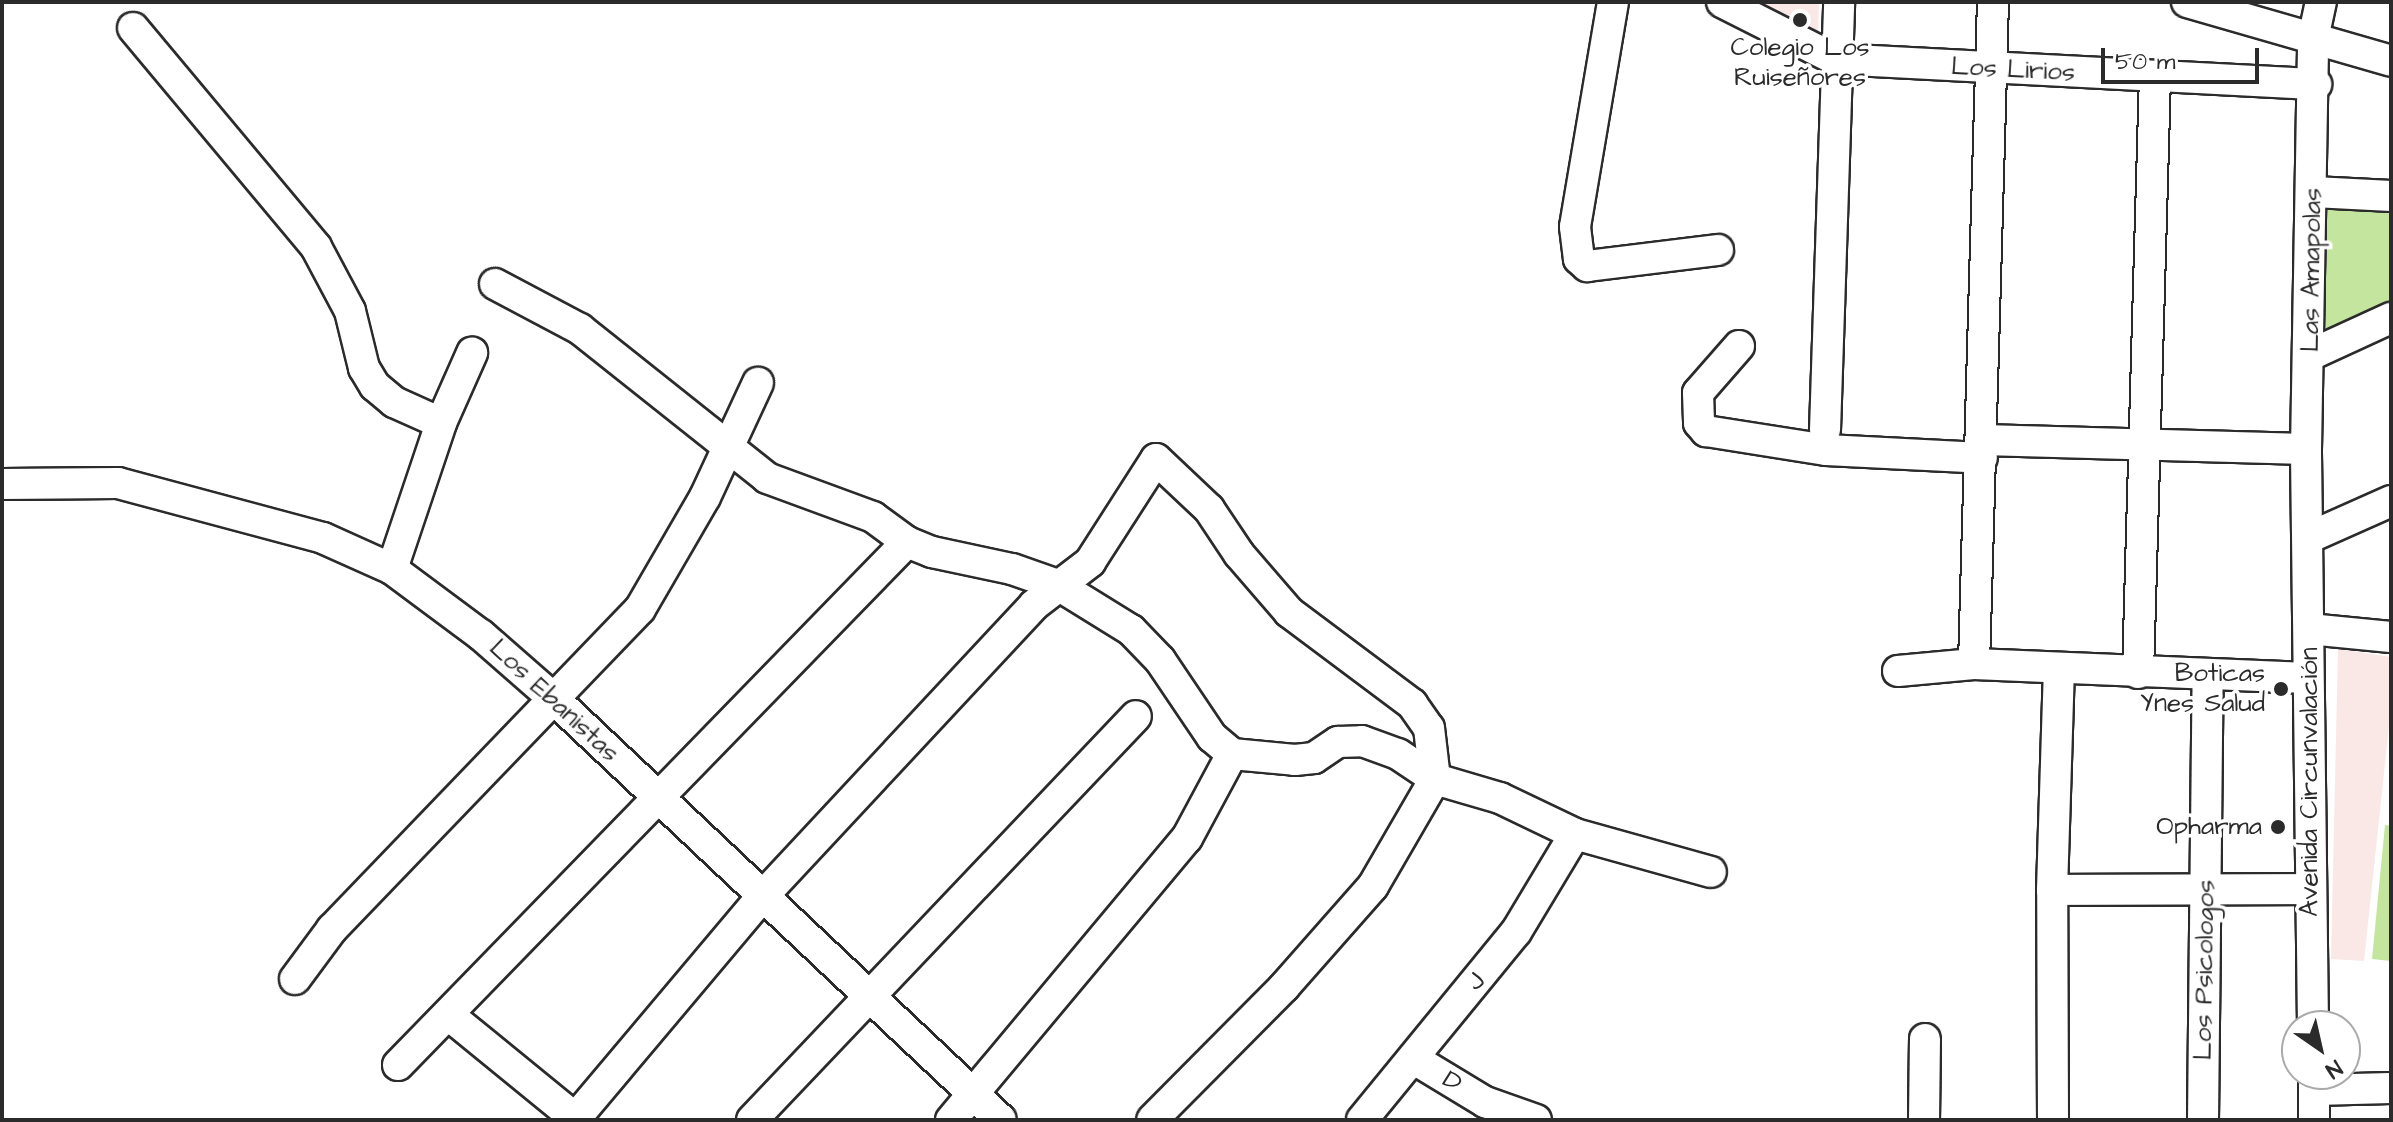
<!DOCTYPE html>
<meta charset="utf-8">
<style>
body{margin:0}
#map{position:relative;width:2393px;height:1122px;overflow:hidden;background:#fff;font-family:"Architects Daughter",sans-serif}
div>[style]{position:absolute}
.built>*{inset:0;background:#fae8e7}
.green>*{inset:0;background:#c4e59e}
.roads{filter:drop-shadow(2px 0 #2b2b2b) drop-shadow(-2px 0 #2b2b2b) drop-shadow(0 2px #2b2b2b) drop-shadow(0 -2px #2b2b2b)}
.minor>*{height:30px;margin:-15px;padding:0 15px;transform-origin:15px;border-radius:15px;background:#fff}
.dots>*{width:22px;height:22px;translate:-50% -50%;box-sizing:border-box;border:4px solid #fff;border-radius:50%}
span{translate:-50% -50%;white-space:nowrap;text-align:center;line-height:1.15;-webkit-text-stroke:7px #fff;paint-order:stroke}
.poi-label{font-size:26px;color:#2b2b2b}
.right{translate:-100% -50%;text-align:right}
.street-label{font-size:26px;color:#2b2b2b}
.frame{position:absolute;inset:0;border:4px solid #2b2b2b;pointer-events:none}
.north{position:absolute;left:2281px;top:1010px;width:80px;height:80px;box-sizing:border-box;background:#fff;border:2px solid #aaa;border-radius:50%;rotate:146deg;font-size:22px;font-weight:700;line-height:32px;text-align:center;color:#2b2b2b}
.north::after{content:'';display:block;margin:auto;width:28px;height:36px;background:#2b2b2b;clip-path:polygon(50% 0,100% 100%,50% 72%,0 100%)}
.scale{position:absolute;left:2101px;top:48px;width:158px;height:36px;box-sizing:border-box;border:4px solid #2b2b2b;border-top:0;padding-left:10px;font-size:24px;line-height:28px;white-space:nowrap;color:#2b2b2b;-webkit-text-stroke:6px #fff;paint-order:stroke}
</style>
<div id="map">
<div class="built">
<i style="clip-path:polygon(1743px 2px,1819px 2px,1818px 39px)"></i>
<i style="clip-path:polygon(2338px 649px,2391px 657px,2391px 707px,2364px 961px,2331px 959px)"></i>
</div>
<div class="green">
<i style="clip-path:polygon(2331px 199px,2391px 204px,2391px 307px,2336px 330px,2318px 328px,2320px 216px)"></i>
<i style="clip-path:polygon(2385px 825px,2391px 826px,2391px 961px,2372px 959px)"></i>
</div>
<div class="roads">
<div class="minor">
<i style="left:1613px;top:2px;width:228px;rotate:99.6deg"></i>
<i style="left:1575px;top:227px;width:32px;rotate:83deg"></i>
<i style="left:1579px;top:259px;width:11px;rotate:41deg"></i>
<i style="left:1587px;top:266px;width:132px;rotate:-7deg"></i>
<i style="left:1722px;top:2px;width:127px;rotate:26.8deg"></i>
<i style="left:1835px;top:59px;width:482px;rotate:3deg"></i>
<i style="left:2187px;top:2px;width:212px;rotate:16.1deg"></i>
<i style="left:133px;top:28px;width:285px;rotate:50.1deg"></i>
<i style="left:316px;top:247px;width:72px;rotate:62deg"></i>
<i style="left:350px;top:311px;width:59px;rotate:76.2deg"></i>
<i style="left:364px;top:368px;width:21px;rotate:59deg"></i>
<i style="left:375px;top:386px;width:25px;rotate:40deg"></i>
<i style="left:394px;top:402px;width:51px;rotate:24.1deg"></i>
<i style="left:2314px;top:192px;width:77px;rotate:3deg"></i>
<i style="left:495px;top:284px;width:96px;rotate:27.9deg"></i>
<i style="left:580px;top:329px;width:239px;rotate:38.5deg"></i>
<i style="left:767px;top:478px;width:113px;rotate:20.2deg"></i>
<i style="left:873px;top:517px;width:42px;rotate:36.3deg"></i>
<i style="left:907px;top:542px;width:27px;rotate:22deg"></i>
<i style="left:932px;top:552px;width:82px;rotate:12deg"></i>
<i style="left:1012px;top:569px;width:49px;rotate:19.2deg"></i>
<i style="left:1058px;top:585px;width:86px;rotate:31.7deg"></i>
<i style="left:1131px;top:630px;width:42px;rotate:46deg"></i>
<i style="left:1160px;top:660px;width:93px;rotate:56deg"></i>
<i style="left:1212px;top:737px;width:26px;rotate:40deg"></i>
<i style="left:1232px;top:754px;width:63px;rotate:5.4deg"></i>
<i style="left:1295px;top:760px;width:19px;rotate:-6deg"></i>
<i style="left:1314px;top:758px;width:29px;rotate:-34deg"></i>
<i style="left:1338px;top:742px;width:24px;rotate:-2deg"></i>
<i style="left:1362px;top:741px;width:38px;rotate:20deg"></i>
<i style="left:1398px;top:754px;width:45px;rotate:34deg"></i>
<i style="left:1435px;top:779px;width:68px;rotate:16.3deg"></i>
<i style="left:1500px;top:798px;width:83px;rotate:25.6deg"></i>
<i style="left:1575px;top:834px;width:141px;rotate:15.6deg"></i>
<i style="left:1739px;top:346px;width:62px;rotate:131.1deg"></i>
<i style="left:1698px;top:393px;width:30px;rotate:88deg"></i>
<i style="left:1699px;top:423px;width:11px;rotate:49deg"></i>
<i style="left:1706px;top:431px;width:121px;rotate:9deg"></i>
<i style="left:1826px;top:450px;width:156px;rotate:2.9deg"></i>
<i style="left:2310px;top:355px;width:89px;rotate:-24.6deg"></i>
<i style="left:1825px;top:430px;width:428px;rotate:-88.1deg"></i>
<i style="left:1983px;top:440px;width:323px;rotate:1.6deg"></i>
<i style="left:2px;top:484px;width:116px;rotate:-0.5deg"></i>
<i style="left:118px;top:483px;width:212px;rotate:15deg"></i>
<i style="left:323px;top:538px;width:76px;rotate:24.2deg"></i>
<i style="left:392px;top:569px;width:111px;rotate:36.6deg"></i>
<i style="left:481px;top:635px;width:96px;rotate:41.2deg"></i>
<i style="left:553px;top:698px;width:615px;rotate:43.29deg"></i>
<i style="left:2308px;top:538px;width:91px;rotate:-24deg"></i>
<i style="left:392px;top:569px;width:154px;rotate:-71.4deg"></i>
<i style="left:441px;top:423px;width:77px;rotate:-66.1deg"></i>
<i style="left:2309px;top:629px;width:82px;rotate:5.6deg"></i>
<i style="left:1974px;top:664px;width:662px;rotate:-88.36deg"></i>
<i style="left:1898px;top:671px;width:76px;rotate:-5.3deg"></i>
<i style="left:1974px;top:664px;width:334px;rotate:2.4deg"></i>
<i style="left:2138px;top:673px;width:597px;rotate:-88.37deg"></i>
<i style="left:2052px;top:890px;width:258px;rotate:-0.2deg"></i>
<i style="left:295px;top:979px;width:62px;rotate:-53.5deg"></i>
<i style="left:332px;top:929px;width:444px;rotate:-46.1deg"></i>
<i style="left:640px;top:609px;width:129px;rotate:-59.9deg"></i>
<i style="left:705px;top:497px;width:126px;rotate:-65.1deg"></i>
<i style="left:450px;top:1016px;width:161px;rotate:39.2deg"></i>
<i style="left:2313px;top:1026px;width:577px;rotate:-90.7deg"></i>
<i style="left:2306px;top:449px;width:410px;rotate:-89deg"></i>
<i style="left:2313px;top:39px;width:38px;rotate:-78deg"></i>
<i style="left:1414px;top:1059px;width:83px;rotate:31.2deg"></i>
<i style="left:1485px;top:1102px;width:54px;rotate:19.4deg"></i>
<i style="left:398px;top:1065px;width:730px;rotate:-45.78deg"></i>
<i style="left:2315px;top:1090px;width:76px;rotate:-1.5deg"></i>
<i style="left:574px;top:1120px;width:290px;rotate:-49.9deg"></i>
<i style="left:761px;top:898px;width:400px;rotate:-47deg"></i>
<i style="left:1034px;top:605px;width:71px;rotate:-37.5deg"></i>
<i style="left:1090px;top:562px;width:122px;rotate:-57.3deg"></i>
<i style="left:1156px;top:459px;width:73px;rotate:43.3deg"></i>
<i style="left:1209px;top:509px;width:54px;rotate:56.3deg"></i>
<i style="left:1239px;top:554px;width:77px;rotate:49.2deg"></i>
<i style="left:1289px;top:612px;width:154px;rotate:36.8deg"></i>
<i style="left:1412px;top:704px;width:29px;rotate:55deg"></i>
<i style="left:1429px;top:728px;width:51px;rotate:83.3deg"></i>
<i style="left:1435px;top:779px;width:124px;rotate:120.1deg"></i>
<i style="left:1373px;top:886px;width:135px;rotate:131.4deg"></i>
<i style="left:1284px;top:987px;width:187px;rotate:134.8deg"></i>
<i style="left:752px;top:1120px;width:557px;rotate:-46.45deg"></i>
<i style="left:951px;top:1120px;width:368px;rotate:-50.1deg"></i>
<i style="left:1187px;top:838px;width:95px;rotate:-61.8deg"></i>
<i style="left:1362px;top:1120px;width:243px;rotate:-50.7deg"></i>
<i style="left:1516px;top:932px;width:114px;rotate:-59deg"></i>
<i style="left:1924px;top:1120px;width:81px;rotate:-89.3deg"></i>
<i style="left:2053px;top:1120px;width:230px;rotate:-90.2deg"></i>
<i style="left:2052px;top:890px;width:220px;rotate:-88.2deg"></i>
<i style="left:2203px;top:1120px;width:445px;rotate:-89.4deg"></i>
<i style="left:2314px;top:1120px;width:46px;rotate:-90deg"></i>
</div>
</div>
<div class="dots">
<i style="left:1800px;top:20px;background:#2b2b2b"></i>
<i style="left:2281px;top:689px;background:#2b2b2b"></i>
<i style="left:2278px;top:827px;background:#2b2b2b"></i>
</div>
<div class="poi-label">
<span style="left:1800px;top:63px">Colegio Los<br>Ruiseñores</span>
<span class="right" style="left:2265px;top:689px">Boticas<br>Ynes Salud</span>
<span class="right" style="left:2262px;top:827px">Opharma</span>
</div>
<div class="street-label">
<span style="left:2013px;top:70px;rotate:3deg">Los Lirios</span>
<span style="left:2312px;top:270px;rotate:-89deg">Las Amapolas</span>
<span style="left:554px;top:701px;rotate:43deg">Los Ebanistas</span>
<span style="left:2310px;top:782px;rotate:-90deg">Avenida Circunvalación</span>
<span style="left:2205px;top:970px;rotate:-89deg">Los Psicologos</span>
<span style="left:1476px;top:982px;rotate:-51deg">J</span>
<span style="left:1452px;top:1082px;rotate:32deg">D</span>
</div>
<div class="frame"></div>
<div class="north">N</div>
<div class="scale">50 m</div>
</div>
